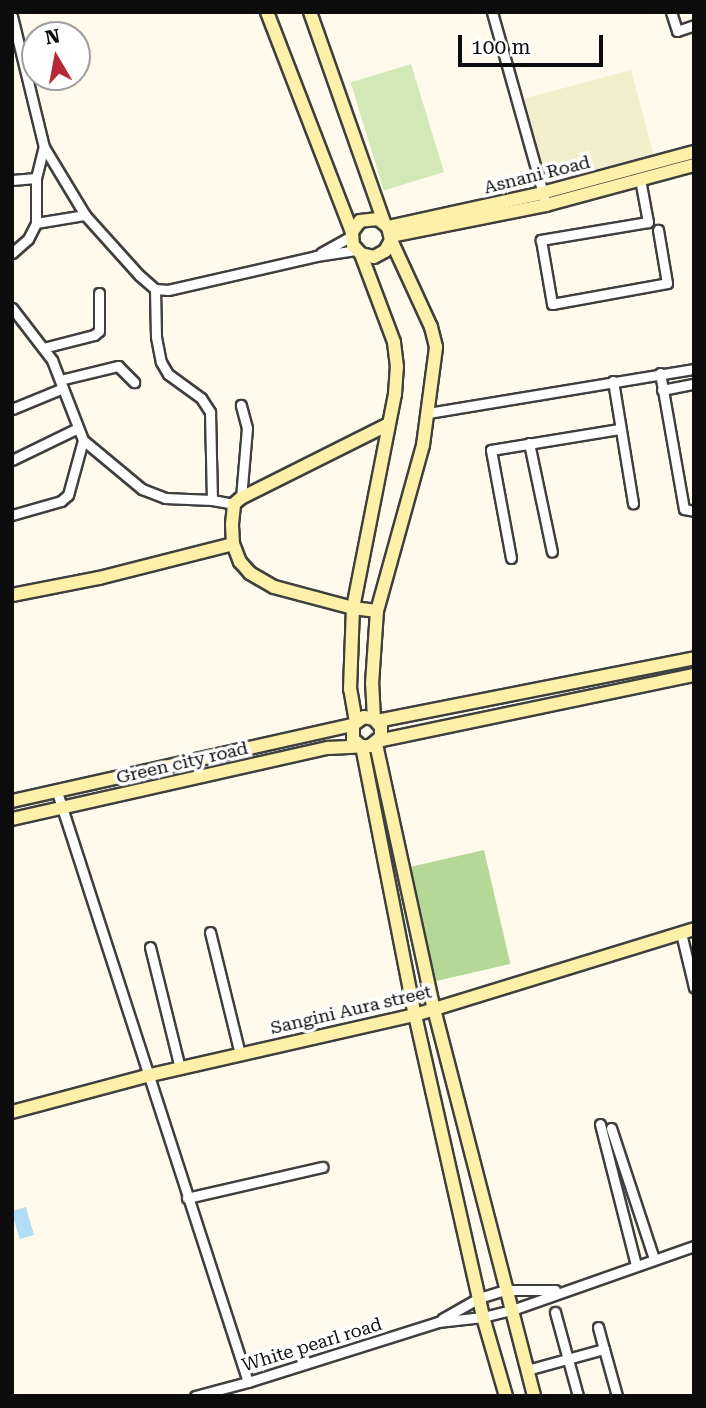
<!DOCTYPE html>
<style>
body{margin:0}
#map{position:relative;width:706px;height:1408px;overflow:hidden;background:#fffaeb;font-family:"Roboto Serif",serif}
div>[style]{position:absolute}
.farmland>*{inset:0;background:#f3eecc;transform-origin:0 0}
.green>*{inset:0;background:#d2e8b6;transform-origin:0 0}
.forest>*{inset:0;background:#b6d896;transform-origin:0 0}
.water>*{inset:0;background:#b1def5;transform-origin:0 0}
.roads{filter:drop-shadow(2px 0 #3f3f3f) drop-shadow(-2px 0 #3f3f3f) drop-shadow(0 2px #3f3f3f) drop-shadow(0 -2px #3f3f3f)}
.street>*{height:9px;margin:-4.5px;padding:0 4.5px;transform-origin:4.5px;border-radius:4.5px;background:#fff}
.secondary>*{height:12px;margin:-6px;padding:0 6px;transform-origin:6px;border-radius:6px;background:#fdf0a8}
span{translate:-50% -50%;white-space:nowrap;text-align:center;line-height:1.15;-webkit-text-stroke:7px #fff;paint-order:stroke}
.street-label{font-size:18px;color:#0c0c0c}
.frame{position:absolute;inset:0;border:14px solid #0c0c0c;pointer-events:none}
.north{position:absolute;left:21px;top:21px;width:70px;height:70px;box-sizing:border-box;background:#fff;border:2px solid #9e9e9e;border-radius:50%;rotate:350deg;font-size:19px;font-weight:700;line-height:28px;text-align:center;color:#0c0c0c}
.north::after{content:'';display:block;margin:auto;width:24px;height:32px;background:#b82735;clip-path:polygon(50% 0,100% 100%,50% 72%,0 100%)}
.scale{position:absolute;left:458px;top:35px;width:145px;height:32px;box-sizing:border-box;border:4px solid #0c0c0c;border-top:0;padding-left:9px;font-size:21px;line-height:24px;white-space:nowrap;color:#0c0c0c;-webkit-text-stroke:5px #fff;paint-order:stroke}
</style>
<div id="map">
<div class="farmland">
<i style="left:631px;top:70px;width:87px;height:110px;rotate:75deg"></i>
</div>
<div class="green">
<i style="left:411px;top:64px;width:113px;height:63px;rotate:73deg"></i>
</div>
<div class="forest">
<i style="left:484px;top:850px;width:117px;height:76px;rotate:77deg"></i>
</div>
<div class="water">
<i style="left:26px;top:1207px;width:29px;height:15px;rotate:74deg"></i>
</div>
<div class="roads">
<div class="street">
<i style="left:492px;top:12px;width:192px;rotate:74.3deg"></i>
<i style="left:671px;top:12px;width:20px;rotate:72deg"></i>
<i style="left:677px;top:31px;width:18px;rotate:-19deg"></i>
<i style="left:12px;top:16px;width:135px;rotate:76.3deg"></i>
<i style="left:44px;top:147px;width:79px;rotate:58.9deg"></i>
<i style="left:85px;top:215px;width:81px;rotate:48deg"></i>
<i style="left:139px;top:275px;width:21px;rotate:41deg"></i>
<i style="left:155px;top:289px;width:13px;rotate:4deg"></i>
<i style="left:168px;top:290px;width:152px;rotate:-12.9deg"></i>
<i style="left:316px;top:256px;width:40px;rotate:-8.5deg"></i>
<i style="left:640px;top:179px;width:44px;rotate:79.5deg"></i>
<i style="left:648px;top:222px;width:109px;rotate:170.5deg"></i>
<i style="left:541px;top:240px;width:65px;rotate:80.2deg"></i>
<i style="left:552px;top:304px;width:117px;rotate:-10.3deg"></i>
<i style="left:667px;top:283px;width:54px;rotate:-99.6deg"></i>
<i style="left:12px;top:180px;width:24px;rotate:-5deg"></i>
<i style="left:36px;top:223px;width:45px;rotate:-90deg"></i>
<i style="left:36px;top:178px;width:32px;rotate:-76deg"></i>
<i style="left:12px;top:253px;width:21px;rotate:-41deg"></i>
<i style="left:28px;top:239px;width:18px;rotate:-63deg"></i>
<i style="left:36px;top:223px;width:50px;rotate:-9.3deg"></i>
<i style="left:321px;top:253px;width:35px;rotate:-29deg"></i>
<i style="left:155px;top:289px;width:48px;rotate:88.8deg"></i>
<i style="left:156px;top:337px;width:25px;rotate:79deg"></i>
<i style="left:161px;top:362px;width:14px;rotate:60deg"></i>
<i style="left:168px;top:374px;width:41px;rotate:36deg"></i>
<i style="left:201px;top:398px;width:17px;rotate:57deg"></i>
<i style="left:210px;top:412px;width:88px;rotate:88.7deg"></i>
<i style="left:12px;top:308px;width:66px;rotate:52.4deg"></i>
<i style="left:52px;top:360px;width:86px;rotate:68.8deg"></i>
<i style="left:83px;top:440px;width:77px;rotate:39.7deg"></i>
<i style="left:142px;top:489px;width:25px;rotate:21deg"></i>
<i style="left:165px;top:498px;width:47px;rotate:2.4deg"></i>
<i style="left:212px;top:500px;width:22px;rotate:10deg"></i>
<i style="left:43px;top:348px;width:53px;rotate:-14.3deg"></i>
<i style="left:94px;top:335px;width:6px;rotate:-39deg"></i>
<i style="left:99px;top:331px;width:38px;rotate:-90deg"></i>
<i style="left:660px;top:373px;width:138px;rotate:80deg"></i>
<i style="left:684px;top:509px;width:10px;rotate:11deg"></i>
<i style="left:60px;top:380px;width:60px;rotate:-13.6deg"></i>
<i style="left:118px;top:366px;width:23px;rotate:45deg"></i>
<i style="left:613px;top:381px;width:124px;rotate:80.7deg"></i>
<i style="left:662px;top:390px;width:33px;rotate:-11deg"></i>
<i style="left:12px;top:409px;width:55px;rotate:-22.4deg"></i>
<i style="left:428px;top:413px;width:270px;rotate:-9.4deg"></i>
<i style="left:529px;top:443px;width:111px;rotate:78.1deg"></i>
<i style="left:12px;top:460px;width:73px;rotate:-25.9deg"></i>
<i style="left:241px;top:498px;width:70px;rotate:-85.1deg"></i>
<i style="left:247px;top:428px;width:24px;rotate:-105deg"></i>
<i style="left:12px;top:515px;width:51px;rotate:-15.9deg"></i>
<i style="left:61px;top:501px;width:9px;rotate:-41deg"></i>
<i style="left:68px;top:495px;width:57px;rotate:-74.7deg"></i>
<i style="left:511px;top:558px;width:110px;rotate:-100.5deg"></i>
<i style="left:491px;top:450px;width:130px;rotate:-9.3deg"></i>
<i style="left:57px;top:792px;width:620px;rotate:72.06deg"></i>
<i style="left:210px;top:932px;width:126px;rotate:76.2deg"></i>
<i style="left:681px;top:933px;width:56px;rotate:76.5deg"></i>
<i style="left:150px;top:947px;width:125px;rotate:76.1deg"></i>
<i style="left:600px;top:1124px;width:146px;rotate:75.7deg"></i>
<i style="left:611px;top:1128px;width:138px;rotate:71.8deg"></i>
<i style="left:187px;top:1198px;width:139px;rotate:-12.9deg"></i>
<i style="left:555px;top:1312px;width:87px;rotate:74.7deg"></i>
<i style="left:442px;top:1319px;width:43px;rotate:-29.6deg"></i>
<i style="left:479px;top:1298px;width:28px;rotate:-17deg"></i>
<i style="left:506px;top:1290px;width:49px"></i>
<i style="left:598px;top:1327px;width:23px;rotate:75deg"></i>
<i style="left:527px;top:1370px;width:80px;rotate:-15.3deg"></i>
<i style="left:604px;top:1349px;width:49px;rotate:74.5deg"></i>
<i style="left:195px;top:1396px;width:55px;rotate:-14.8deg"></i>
<i style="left:248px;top:1382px;width:199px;rotate:-17.5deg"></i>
<i style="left:438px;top:1322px;width:45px;rotate:-6.3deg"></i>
<i style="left:483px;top:1317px;width:30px;rotate:-14deg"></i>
<i style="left:512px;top:1310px;width:193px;rotate:-19.4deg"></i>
</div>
<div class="secondary">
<i style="left:267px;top:12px;width:236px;rotate:68.9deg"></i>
<i style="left:352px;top:232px;width:13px;rotate:86deg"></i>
<i style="left:353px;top:245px;width:12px;rotate:48deg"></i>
<i style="left:361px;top:254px;width:13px;rotate:13deg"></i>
<i style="left:374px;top:257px;width:13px;rotate:-29deg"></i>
<i style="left:385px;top:251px;width:13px;rotate:-61deg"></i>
<i style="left:391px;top:240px;width:13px;rotate:-103deg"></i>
<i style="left:388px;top:227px;width:13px;rotate:-141deg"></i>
<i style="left:378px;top:219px;width:18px;rotate:174deg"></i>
<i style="left:360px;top:221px;width:14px;rotate:126deg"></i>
<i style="left:310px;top:12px;width:223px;rotate:70.6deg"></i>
<i style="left:388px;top:227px;width:158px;rotate:-12.4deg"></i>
<i style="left:542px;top:193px;width:157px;rotate:-15.1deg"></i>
<i style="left:391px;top:236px;width:158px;rotate:-11.3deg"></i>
<i style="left:546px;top:205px;width:153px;rotate:-15.1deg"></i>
<i style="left:12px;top:595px;width:89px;rotate:-11.1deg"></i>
<i style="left:99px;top:578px;width:138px;rotate:-14.2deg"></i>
<i style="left:377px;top:611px;width:24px;rotate:-173deg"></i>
<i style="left:353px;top:608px;width:82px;rotate:-165.1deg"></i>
<i style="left:274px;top:587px;width:28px;rotate:-150deg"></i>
<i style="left:250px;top:573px;width:15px;rotate:-132deg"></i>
<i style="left:240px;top:562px;width:19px;rotate:-111deg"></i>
<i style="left:233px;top:544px;width:20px;rotate:-93deg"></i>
<i style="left:232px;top:524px;width:20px;rotate:-84deg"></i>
<i style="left:234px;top:504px;width:9px;rotate:-41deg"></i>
<i style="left:241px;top:498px;width:165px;rotate:-26.6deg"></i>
<i style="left:374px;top:719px;width:35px;rotate:-93deg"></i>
<i style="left:372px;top:684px;width:73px;rotate:-86.1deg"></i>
<i style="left:377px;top:611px;width:172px;rotate:-74.5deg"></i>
<i style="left:423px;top:445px;width:99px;rotate:-82.4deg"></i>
<i style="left:436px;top:347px;width:21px;rotate:-104deg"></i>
<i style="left:431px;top:327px;width:96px;rotate:-114.7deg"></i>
<i style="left:377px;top:721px;width:323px;rotate:-11.2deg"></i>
<i style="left:356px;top:722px;width:34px;rotate:-100deg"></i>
<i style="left:350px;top:689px;width:81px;rotate:-87.9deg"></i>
<i style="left:353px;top:608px;width:218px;rotate:-78.9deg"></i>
<i style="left:395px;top:394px;width:27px;rotate:-86deg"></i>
<i style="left:397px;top:367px;width:25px;rotate:-97deg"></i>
<i style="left:394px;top:342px;width:94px;rotate:-110.6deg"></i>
<i style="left:378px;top:741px;width:323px;rotate:-11.8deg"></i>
<i style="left:376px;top:744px;width:271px;rotate:77.7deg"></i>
<i style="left:434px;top:1009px;width:400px;rotate:75.5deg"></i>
<i style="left:362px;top:746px;width:274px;rotate:78.9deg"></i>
<i style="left:415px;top:1015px;width:310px;rotate:77.3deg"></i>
<i style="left:483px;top:1317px;width:82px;rotate:73.8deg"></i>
<i style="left:12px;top:801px;width:349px;rotate:-12.6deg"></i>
<i style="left:12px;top:819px;width:324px;rotate:-12.7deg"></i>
<i style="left:328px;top:748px;width:42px;rotate:-2.7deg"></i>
<i style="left:370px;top:746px;width:14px;rotate:-39deg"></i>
<i style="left:381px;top:737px;width:10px;rotate:-90deg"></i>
<i style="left:381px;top:727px;width:11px;rotate:-131deg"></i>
<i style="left:374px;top:719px;width:10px;rotate:-169deg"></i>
<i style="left:364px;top:717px;width:14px;rotate:144deg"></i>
<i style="left:353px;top:725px;width:14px;rotate:90deg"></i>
<i style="left:353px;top:739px;width:9px;rotate:41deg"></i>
<i style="left:12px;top:1112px;width:139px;rotate:-15deg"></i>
<i style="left:146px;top:1076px;width:276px;rotate:-12.8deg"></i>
<i style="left:415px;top:1015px;width:292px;rotate:-17.1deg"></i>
</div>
</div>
<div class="street-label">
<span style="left:537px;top:175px;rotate:-14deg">Asnani Road</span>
<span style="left:182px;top:763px;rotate:-13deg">Green city road</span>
<span style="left:351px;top:1010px;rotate:-13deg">Sangini Aura street</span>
<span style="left:312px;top:1345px;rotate:-17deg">White pearl road</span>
</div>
<div class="frame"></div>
<div class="north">N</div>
<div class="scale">100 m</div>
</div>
